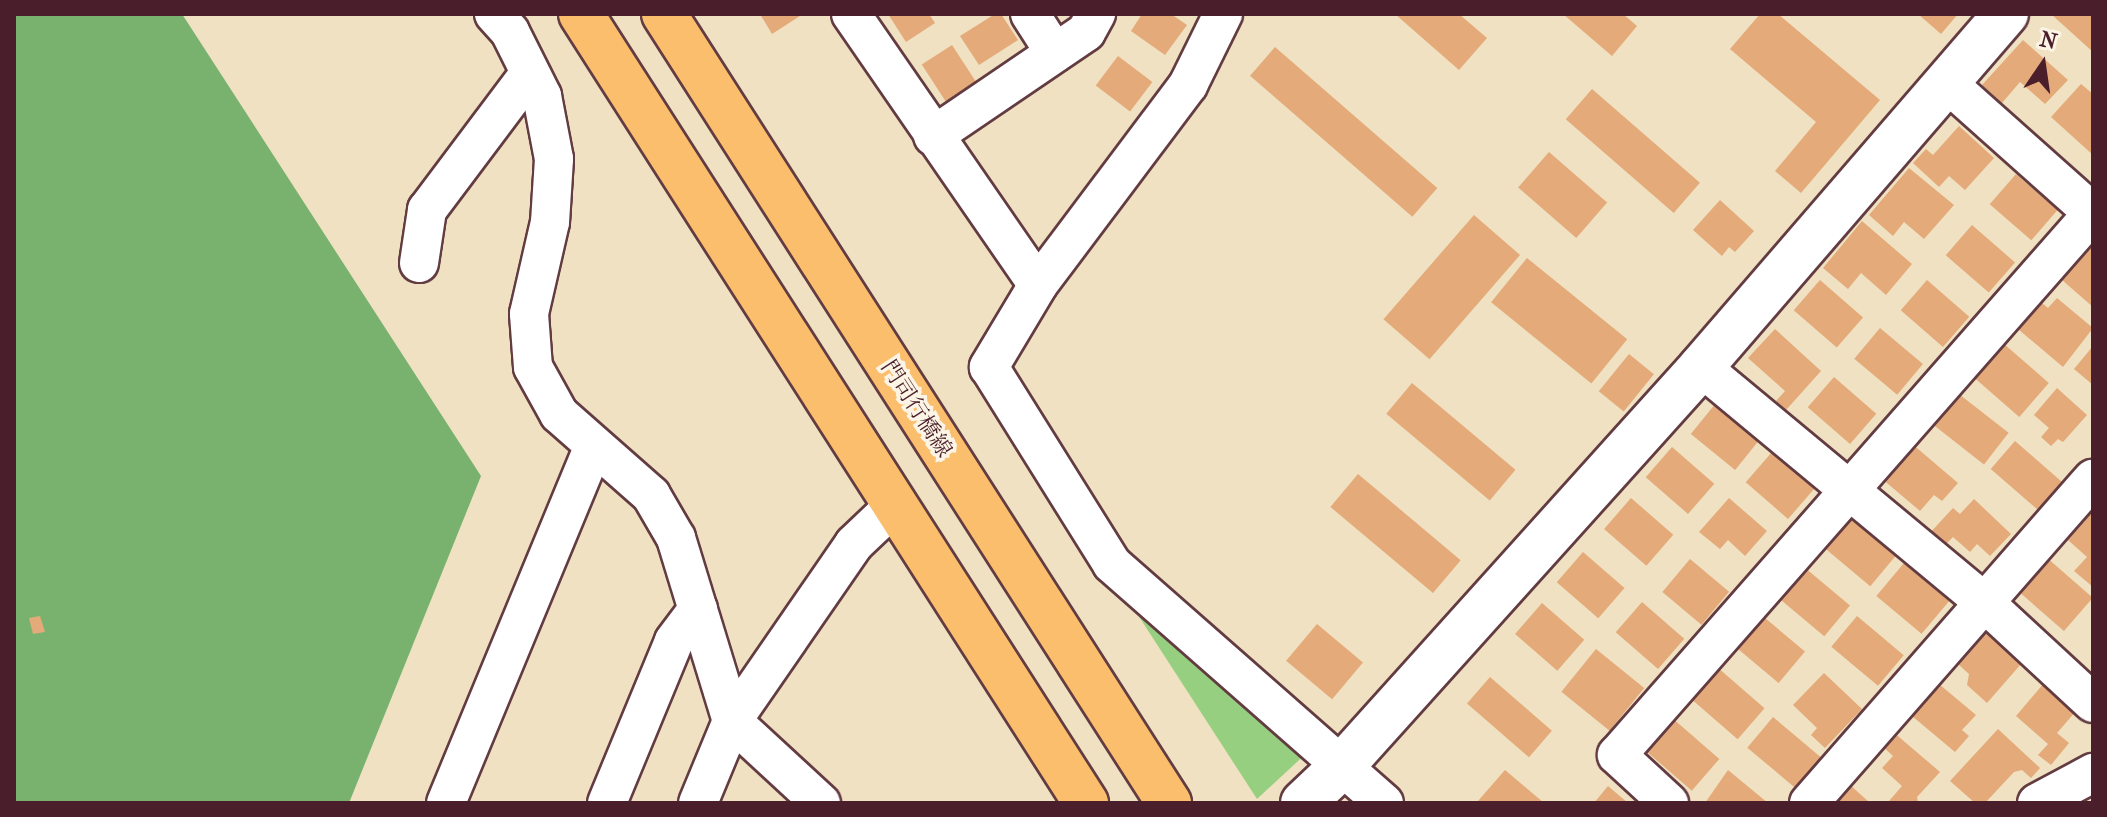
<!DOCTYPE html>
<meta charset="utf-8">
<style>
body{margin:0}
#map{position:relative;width:2107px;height:817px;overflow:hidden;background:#efe1c1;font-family:"IM FELL French Canon","Noto Serif JP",serif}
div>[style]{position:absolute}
.green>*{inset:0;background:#97cf81}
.forest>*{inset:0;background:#79b26f}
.building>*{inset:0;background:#e4aa79;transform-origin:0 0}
.roads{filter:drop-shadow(2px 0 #633c42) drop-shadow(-2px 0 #633c42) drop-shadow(0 2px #633c42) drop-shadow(0 -2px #633c42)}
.minor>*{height:38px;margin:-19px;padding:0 19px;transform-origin:19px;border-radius:19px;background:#fff}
.tertiary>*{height:44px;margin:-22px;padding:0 22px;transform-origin:22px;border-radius:22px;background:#fff}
.primary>*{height:44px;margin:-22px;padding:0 22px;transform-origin:22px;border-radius:22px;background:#fabe6d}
span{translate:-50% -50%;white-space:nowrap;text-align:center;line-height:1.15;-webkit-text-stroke:7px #fcf5e5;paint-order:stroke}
.street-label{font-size:22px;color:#4a1f2b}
.frame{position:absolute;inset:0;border:16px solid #4a1f2b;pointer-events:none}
.north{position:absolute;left:2003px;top:24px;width:80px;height:80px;-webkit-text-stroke:6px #fcf5e5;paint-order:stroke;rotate:13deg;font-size:22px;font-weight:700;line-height:32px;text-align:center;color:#4a1f2b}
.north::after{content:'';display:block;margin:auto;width:28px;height:36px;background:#4a1f2b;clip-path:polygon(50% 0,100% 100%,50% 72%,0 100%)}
</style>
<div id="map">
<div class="green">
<i style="clip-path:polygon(1125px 595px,1311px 749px,1257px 799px)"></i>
</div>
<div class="forest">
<i style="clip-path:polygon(14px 14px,182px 14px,481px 476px,349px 803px,14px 803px)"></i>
</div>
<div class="building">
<i style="clip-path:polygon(760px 14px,803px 14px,772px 34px)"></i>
<i style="clip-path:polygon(888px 14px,929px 14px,935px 23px,906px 42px)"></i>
<i style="clip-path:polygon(995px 14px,1001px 14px,1018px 40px,979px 65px,960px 36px)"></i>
<i style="clip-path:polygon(1142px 14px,1171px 14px,1187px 25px,1165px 55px,1131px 31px)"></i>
<i style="clip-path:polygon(1395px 14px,1459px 14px,1487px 38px,1459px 70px)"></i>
<i style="clip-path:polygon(1563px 14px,1623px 14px,1637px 26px,1612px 56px)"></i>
<i style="clip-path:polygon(1760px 14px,1778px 14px,1880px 100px,1801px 193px,1775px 171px,1816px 122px,1730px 49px)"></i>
<i style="clip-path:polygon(1918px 14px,1958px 14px,1941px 34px)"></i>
<i style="clip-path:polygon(2051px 14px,2093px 14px,2093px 52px)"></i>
<i style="clip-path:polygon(2023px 40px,2068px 80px,2045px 104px,2020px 82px,2002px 103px,1982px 85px)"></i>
<i style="left:952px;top:45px;width:46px;height:36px;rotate:57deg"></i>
<i style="left:1275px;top:47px;width:215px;height:38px;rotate:41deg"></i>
<i style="left:1118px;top:56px;width:43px;height:37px;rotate:37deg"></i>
<i style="clip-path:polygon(2081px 84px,2093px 94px,2093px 155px,2051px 117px)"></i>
<i style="left:1592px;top:89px;width:143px;height:40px;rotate:41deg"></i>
<i style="clip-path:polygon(1959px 126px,1994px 158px,1965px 190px,1949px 176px,1939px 187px,1913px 163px,1926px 149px,1933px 155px)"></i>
<i style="left:1549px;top:152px;width:77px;height:47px;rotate:41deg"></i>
<i style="clip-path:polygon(1909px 168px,1954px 205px,1924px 239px,1904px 222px,1893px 236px,1869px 215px)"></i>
<i style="left:2016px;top:174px;width:55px;height:40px;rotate:41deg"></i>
<i style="clip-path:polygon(1720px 200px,1754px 231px,1735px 252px,1729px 247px,1722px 256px,1693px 230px)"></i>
<i style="left:1474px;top:215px;width:61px;height:138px;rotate:41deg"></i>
<i style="clip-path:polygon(1862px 221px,1912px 264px,1886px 295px,1861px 273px,1848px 289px,1823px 268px)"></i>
<i style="left:1972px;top:225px;width:57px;height:40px;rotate:41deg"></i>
<i style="clip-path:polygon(2093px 245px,2093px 307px,2062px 280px)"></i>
<i style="left:1527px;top:258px;width:129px;height:57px;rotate:39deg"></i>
<i style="left:1820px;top:280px;width:57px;height:40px;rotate:41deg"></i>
<i style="left:1927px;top:280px;width:56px;height:40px;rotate:41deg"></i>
<i style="clip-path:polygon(2035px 297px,2048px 308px,2057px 298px,2093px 328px,2063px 367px,2012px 324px)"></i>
<i style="left:1880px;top:328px;width:56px;height:40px;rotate:40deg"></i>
<i style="clip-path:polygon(1775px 329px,1821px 371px,1786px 410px,1776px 401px,1785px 391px,1748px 358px)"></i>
<i style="left:1996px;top:337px;width:70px;height:45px;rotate:41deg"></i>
<i style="clip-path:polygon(2093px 346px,2093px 385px,2074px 369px)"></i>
<i style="left:1629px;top:354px;width:32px;height:48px;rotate:39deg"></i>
<i style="left:1834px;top:377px;width:56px;height:40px;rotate:41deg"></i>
<i style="left:1412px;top:383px;width:135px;height:40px;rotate:40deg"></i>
<i style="clip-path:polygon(2057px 388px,2087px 415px,2063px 442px,2058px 439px,2051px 446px,2041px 437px,2049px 428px,2034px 415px)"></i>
<i style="left:1955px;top:391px;width:68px;height:40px;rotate:38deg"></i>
<i style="left:1716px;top:403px;width:57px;height:40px;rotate:39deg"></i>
<i style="left:2015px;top:441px;width:62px;height:37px;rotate:41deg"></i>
<i style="clip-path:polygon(1911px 443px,1958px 483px,1942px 501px,1934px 495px,1920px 511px,1881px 478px)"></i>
<i style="left:1672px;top:447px;width:56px;height:40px;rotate:41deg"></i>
<i style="left:1772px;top:452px;width:56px;height:40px;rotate:41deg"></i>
<i style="left:1358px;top:474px;width:134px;height:43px;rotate:40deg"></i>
<i style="left:1631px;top:498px;width:56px;height:41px;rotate:41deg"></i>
<i style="clip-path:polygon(1729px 498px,1767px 531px,1745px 556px,1728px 540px,1720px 549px,1699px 532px)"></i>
<i style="clip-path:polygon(1974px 499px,2011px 534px,1990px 556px,1977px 544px,1970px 552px,1953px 537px,1942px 548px,1928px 535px,1953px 508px,1960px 514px)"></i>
<i style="clip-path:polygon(2093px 511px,2093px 587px,2074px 571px,2087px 557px,2068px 540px)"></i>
<i style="left:1850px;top:517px;width:60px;height:40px;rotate:40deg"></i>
<i style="left:1583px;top:552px;width:55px;height:40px;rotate:41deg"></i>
<i style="left:2046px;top:557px;width:62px;height:44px;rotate:41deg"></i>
<i style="left:1690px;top:559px;width:51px;height:43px;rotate:40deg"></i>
<i style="left:1904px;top:563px;width:59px;height:43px;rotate:40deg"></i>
<i style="left:1804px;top:567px;width:60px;height:40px;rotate:40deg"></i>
<i style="left:1642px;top:602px;width:56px;height:40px;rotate:41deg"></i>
<i style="left:1542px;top:603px;width:56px;height:41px;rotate:41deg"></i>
<i style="left:1759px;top:613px;width:60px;height:41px;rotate:40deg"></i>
<i style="clip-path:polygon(40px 616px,45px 632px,33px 634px,29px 618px)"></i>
<i style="left:1857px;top:616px;width:61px;height:40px;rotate:40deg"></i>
<i style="left:1317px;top:624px;width:60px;height:48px;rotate:40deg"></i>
<i style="clip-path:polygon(1986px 633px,2021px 664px,1987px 703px,1967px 685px,1969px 674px,1958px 664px)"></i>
<i style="left:1596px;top:649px;width:62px;height:55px;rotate:39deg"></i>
<i style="left:1717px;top:667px;width:63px;height:41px;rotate:41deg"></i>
<i style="clip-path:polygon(1824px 673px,1862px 709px,1825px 748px,1811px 735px,1817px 728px,1793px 705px)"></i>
<i style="left:1490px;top:677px;width:82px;height:35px;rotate:41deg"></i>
<i style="clip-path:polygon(2044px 683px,2076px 711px,2057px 733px,2069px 743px,2051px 765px,2038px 755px,2048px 744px,2016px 716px)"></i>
<i style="clip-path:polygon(1939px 684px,1976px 715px,1962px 730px,1969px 736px,1955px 752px,1912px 716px)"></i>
<i style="left:1671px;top:717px;width:64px;height:42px;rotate:41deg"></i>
<i style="left:1773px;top:717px;width:64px;height:40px;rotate:40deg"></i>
<i style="clip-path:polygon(1998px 729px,2040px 768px,2031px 778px,2022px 770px,2014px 772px,1985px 803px,1975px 803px,1950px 781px)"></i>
<i style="clip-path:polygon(1892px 731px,1940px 772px,1917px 797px,1918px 803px,1889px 801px,1902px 786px,1882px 768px,1893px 756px,1880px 744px)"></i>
<i style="clip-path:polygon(1505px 770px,1544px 803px,1478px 801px)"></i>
<i style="clip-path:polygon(1728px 770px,1768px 803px,1705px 803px)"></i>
<i style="clip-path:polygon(1849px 784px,1870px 803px,1833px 803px)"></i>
<i style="clip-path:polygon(1608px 786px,1628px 803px,1594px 803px)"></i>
</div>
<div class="roads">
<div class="minor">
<i style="left:494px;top:14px;width:24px;rotate:48deg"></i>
<i style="left:510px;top:32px;width:72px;rotate:63.4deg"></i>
<i style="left:542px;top:96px;width:64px;rotate:79.2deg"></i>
<i style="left:554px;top:159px;width:63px;rotate:93.6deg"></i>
<i style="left:550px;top:222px;width:94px;rotate:102.9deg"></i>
<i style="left:529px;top:314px;width:53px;rotate:85.7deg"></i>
<i style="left:533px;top:367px;width:54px;rotate:61deg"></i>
<i style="left:559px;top:414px;width:123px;rotate:41.4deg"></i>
<i style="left:651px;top:495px;width:50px;rotate:59.8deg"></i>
<i style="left:676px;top:538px;width:191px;rotate:73deg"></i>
<i style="left:732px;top:721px;width:121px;rotate:42.7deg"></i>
<i style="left:851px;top:14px;width:329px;rotate:55.4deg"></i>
<i style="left:1030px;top:14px;width:46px;rotate:57.3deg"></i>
<i style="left:1223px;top:14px;width:79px;rotate:116.2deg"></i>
<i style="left:1188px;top:85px;width:250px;rotate:126.9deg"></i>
<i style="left:1038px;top:285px;width:96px;rotate:120.9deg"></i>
<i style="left:989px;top:367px;width:232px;rotate:58deg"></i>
<i style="left:1112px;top:564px;width:362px;rotate:41.3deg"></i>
<i style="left:1946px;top:82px;width:197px;rotate:41.7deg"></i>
<i style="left:933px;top:136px;width:185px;rotate:-34.2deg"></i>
<i style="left:1086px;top:32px;width:21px;rotate:-61deg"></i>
<i style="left:419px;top:263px;width:54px;rotate:-81.4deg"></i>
<i style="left:427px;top:210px;width:171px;rotate:-53.1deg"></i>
<i style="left:1701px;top:367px;width:369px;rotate:39.7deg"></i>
<i style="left:1985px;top:603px;width:147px;rotate:42.8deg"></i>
<i style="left:446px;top:803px;width:386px;rotate:-67.5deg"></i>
<i style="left:607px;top:803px;width:175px;rotate:-67.5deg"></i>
<i style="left:674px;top:641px;width:40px;rotate:-53deg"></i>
<i style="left:698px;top:803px;width:89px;rotate:-67.5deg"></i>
<i style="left:732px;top:721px;width:215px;rotate:-55.4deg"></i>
<i style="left:854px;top:544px;width:55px;rotate:-43.5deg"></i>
<i style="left:1669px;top:803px;width:71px;rotate:-137.3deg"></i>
<i style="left:1617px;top:755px;width:721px;rotate:-48.71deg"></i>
<i style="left:1809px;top:803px;width:431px;rotate:-48.8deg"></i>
<i style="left:2037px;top:803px;width:64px;rotate:-28.2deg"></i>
</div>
<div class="tertiary">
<i style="left:1303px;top:803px;width:52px;rotate:-43.5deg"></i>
<i style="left:1341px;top:767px;width:538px;rotate:-48.01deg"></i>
<i style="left:1701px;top:367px;width:467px;rotate:-49.2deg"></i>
</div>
<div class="primary">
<i style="left:581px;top:14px;width:937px;rotate:57.38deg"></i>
<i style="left:664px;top:14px;width:937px;rotate:57.38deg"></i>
</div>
</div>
<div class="street-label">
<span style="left:916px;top:409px;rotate:57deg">門司行橋線</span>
</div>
<div class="frame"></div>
<div class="north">N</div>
</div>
